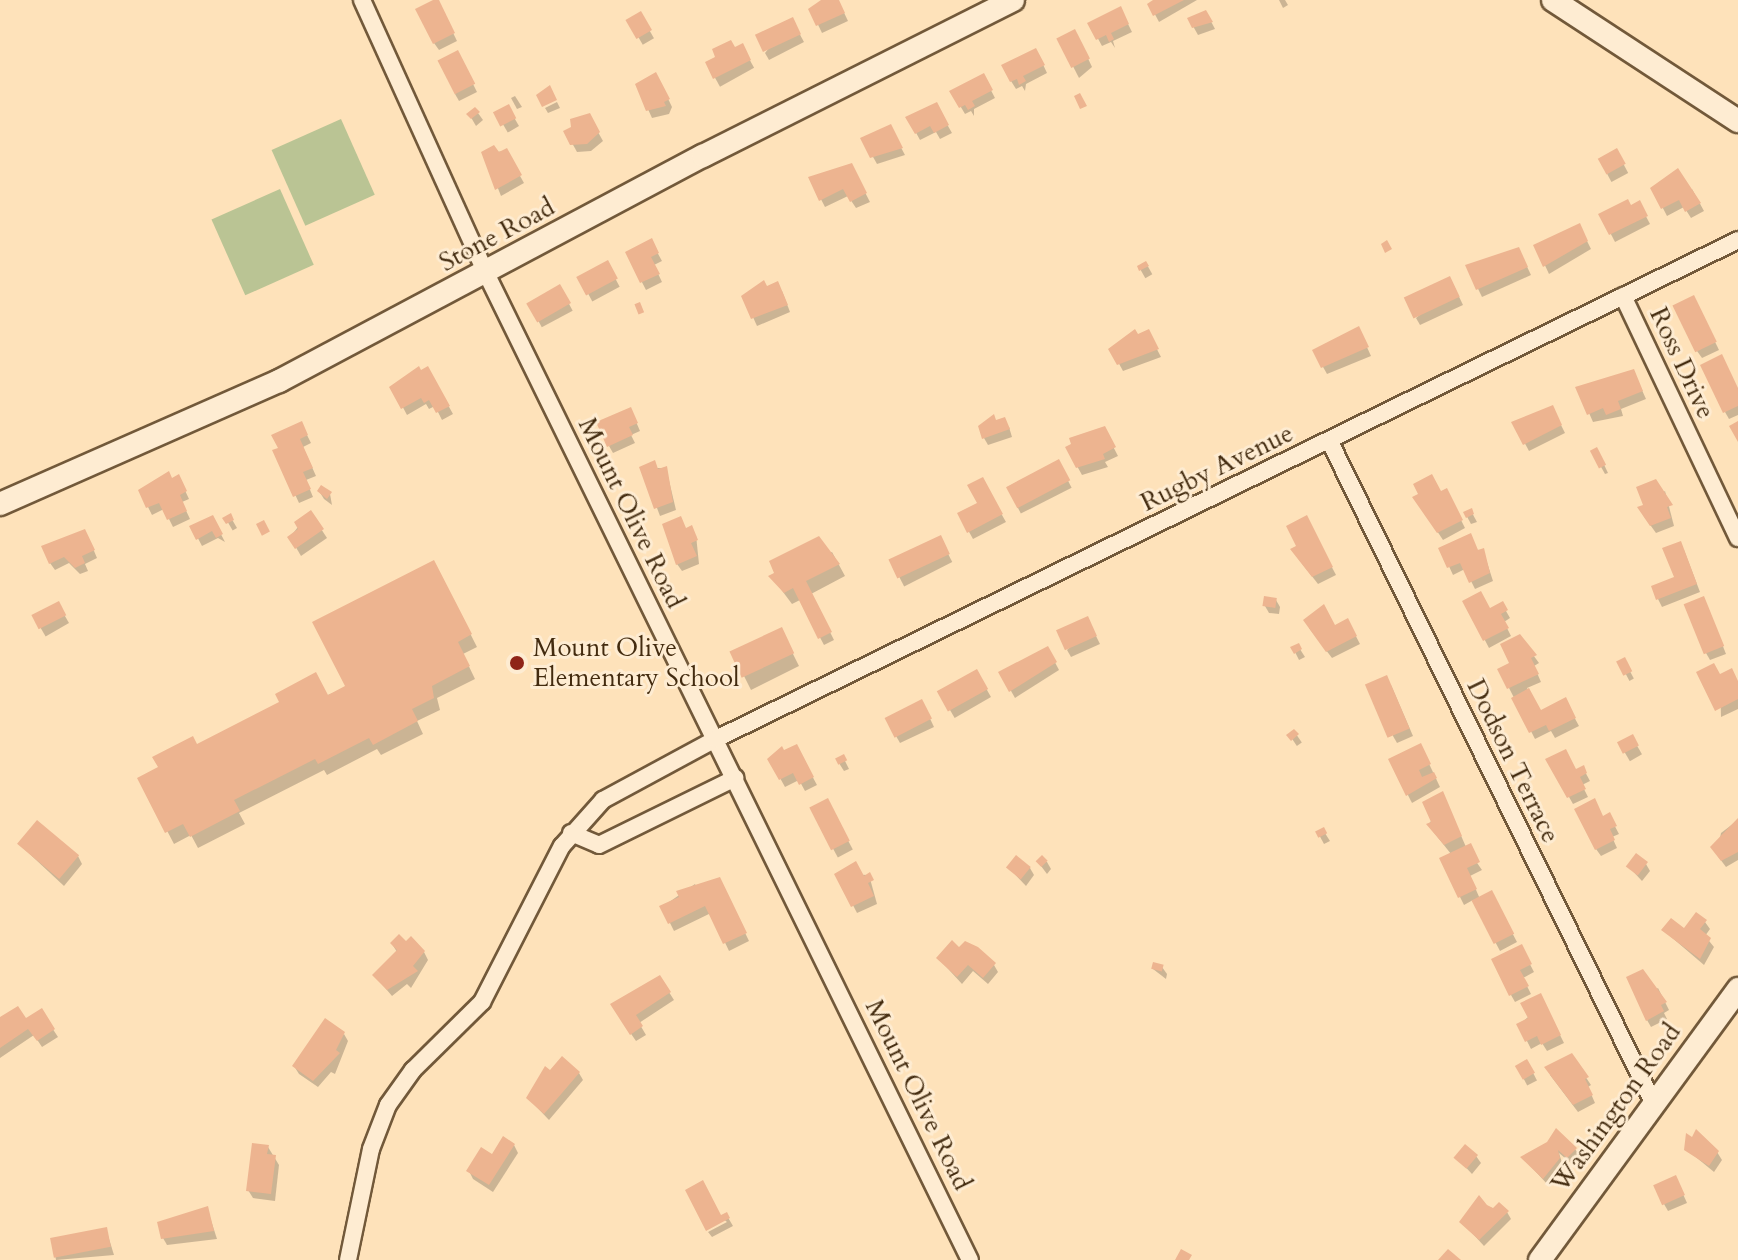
<!DOCTYPE html>
<style>
body{margin:0}
#map{position:relative;width:1738px;height:1260px;overflow:hidden;background:#fee2ba;font-family:Cardo,serif}
div>[style]{position:absolute}
.green>*{inset:0;background:#bac494;transform-origin:0 0}
.shadow>*{inset:0;background:#0003;transform-origin:0 0}
.building>*{inset:0;background:#edb490;transform-origin:0 0}
.roads{filter:drop-shadow(2px 0 #72593a) drop-shadow(-2px 0 #72593a) drop-shadow(0 2px #72593a) drop-shadow(0 -2px #72593a)}
.street>*{height:16px;margin:-8px;padding:0 8px;transform-origin:8px;border-radius:8px;background:#feecd2}
.secondary>*{height:22px;margin:-11px;padding:0 11px;transform-origin:11px;border-radius:11px;background:#feecd2}
.dots>*{width:22px;height:22px;translate:-50% -50%;box-sizing:border-box;border:4px solid #feecd2;border-radius:50%}
span{translate:-50% -50%;white-space:nowrap;text-align:center;line-height:1.15;-webkit-text-stroke:6px #feecd2;paint-order:stroke}
.street-label{font-size:26px;color:#432b0f}
.poi-label{font-size:26px;color:#432b0f}
.left{translate:0 -50%;text-align:left}
</style>
<div id="map">
<div class="green">
<i style="left:341px;top:119px;width:83px;height:76px;rotate:66deg"></i>
<i style="left:280px;top:189px;width:83px;height:75px;rotate:66deg"></i>
</div>
<div class="shadow">
<i style="clip-path:polygon(824px 0,838px 0,848px 21px,822px 33px,811px 10px)"></i>
<i style="clip-path:polygon(1155px 0,1197px 0,1159px 22px,1150px 5px)"></i>
<i style="clip-path:polygon(1279px 0,1285px 0,1288px 5px,1283px 8px)"></i>
<i style="clip-path:polygon(441px 8px,457px 41px,439px 50px,434px 43px)"></i>
<i style="clip-path:polygon(1206px 12px,1215px 29px,1198px 35px,1189px 19px)"></i>
<i style="left:640px;top:14px;width:28px;height:13px;rotate:60deg"></i>
<i style="clip-path:polygon(1124px 16px,1132px 32px,1113px 41px,1115px 48px,1111px 42px,1102px 46px,1090px 24px)"></i>
<i style="clip-path:polygon(792px 20px,804px 42px,769px 60px,765px 53px)"></i>
<i style="clip-path:polygon(1059px 39px,1079px 39px,1092px 67px,1079px 78px)"></i>
<i style="left:742px;top:46px;width:25px;height:39px;rotate:61deg"></i>
<i style="clip-path:polygon(1040px 58px,1047px 73px,1026px 84px,1025px 91px,1022px 86px,1016px 89px,1011px 81px)"></i>
<i style="clip-path:polygon(461px 60px,477px 92px,459px 101px,455px 94px)"></i>
<i style="clip-path:polygon(983px 75px,995px 98px,974px 109px,974px 116px,971px 111px,965px 114px,952px 92px)"></i>
<i style="clip-path:polygon(660px 82px,672px 107px,669px 114px,652px 118px,637px 85px)"></i>
<i style="clip-path:polygon(515px 96px,522px 107px,517px 109px,511px 98px)"></i>
<i style="clip-path:polygon(557px 102px,560px 108px,548px 113px,545px 108px)"></i>
<i style="clip-path:polygon(936px 105px,952px 133px,940px 139px,936px 132px,920px 140px,908px 118px)"></i>
<i style="left:508px;top:107px;width:22px;height:13px;rotate:60deg"></i>
<i style="clip-path:polygon(478px 113px,483px 120px,476px 126px,469px 114px)"></i>
<i style="clip-path:polygon(589px 116px,603px 141px,591px 151px,577px 152px,566px 132px)"></i>
<i style="clip-path:polygon(890px 127px,905px 155px,877px 164px,863px 139px)"></i>
<i style="left:1616px;top:150px;width:26px;height:19px;rotate:62deg"></i>
<i style="clip-path:polygon(506px 151px,524px 183px,501px 196px,484px 153px)"></i>
<i style="clip-path:polygon(855px 173px,870px 202px,856px 208px,848px 196px,825px 207px,810px 178px)"></i>
<i style="clip-path:polygon(1653px 189px,1692px 189px,1704px 211px,1691px 218px,1684px 207px,1667px 216px)"></i>
<i style="clip-path:polygon(1639px 203px,1650px 224px,1615px 242px,1601px 215px)"></i>
<i style="clip-path:polygon(1583px 233px,1591px 249px,1549px 274px,1536px 246px)"></i>
<i style="clip-path:polygon(651px 241px,662px 261px,654px 265px,662px 282px,646px 290px,627px 253px)"></i>
<i style="clip-path:polygon(1522px 256px,1531px 275px,1482px 297px,1467px 266px)"></i>
<i style="left:607px;top:263px;width:27px;height:31px;rotate:62deg"></i>
<i style="left:1146px;top:263px;width:13px;height:8px;rotate:61deg"></i>
<i style="clip-path:polygon(1454px 286px,1463px 305px,1420px 325px,1416px 318px)"></i>
<i style="left:560px;top:287px;width:27px;height:35px;rotate:62deg"></i>
<i style="clip-path:polygon(767px 288px,782px 291px,790px 312px,757px 326px,744px 297px)"></i>
<i style="clip-path:polygon(1697px 305px,1719px 350px,1702px 358px,1697px 351px)"></i>
<i style="clip-path:polygon(1148px 332px,1161px 357px,1123px 371px,1111px 349px)"></i>
<i style="clip-path:polygon(1361px 334px,1371px 356px,1327px 374px,1314px 351px)"></i>
<i style="clip-path:polygon(428px 369px,453px 414px,442px 420px,435px 406px,429px 409px,426px 404px,407px 415px,392px 387px)"></i>
<i style="clip-path:polygon(1637px 379px,1646px 399px,1621px 409px,1623px 416px,1593px 422px,1578px 388px)"></i>
<i style="clip-path:polygon(1738px 390px,1738px 415px,1729px 419px,1725px 412px)"></i>
<i style="clip-path:polygon(1556px 415px,1565px 433px,1529px 451px,1514px 423px)"></i>
<i style="clip-path:polygon(634px 417px,640px 431px,631px 435px,635px 443px,613px 453px,609px 446px)"></i>
<i style="clip-path:polygon(996px 422px,1009px 427px,1012px 437px,988px 445px,984px 438px)"></i>
<i style="clip-path:polygon(1104px 429px,1118px 456px,1105px 462px,1108px 467px,1082px 475px,1067px 448px)"></i>
<i style="clip-path:polygon(305px 431px,311px 443px,303px 447px,316px 476px,306px 480px,313px 497px,299px 503px,275px 451px)"></i>
<i style="clip-path:polygon(1592px 451px,1600px 456px,1608px 473px,1605px 474px)"></i>
<i style="left:1058px;top:461px;width:30px;height:57px;rotate:63deg"></i>
<i style="clip-path:polygon(642px 468px,666px 468px,676px 510px,660px 516px)"></i>
<i style="clip-path:polygon(172px 480px,182px 484px,189px 499px,182px 502px,190px 519px,173px 527px,164px 509px,152px 515px,140px 491px)"></i>
<i style="clip-path:polygon(982px 480px,1006px 522px,973px 539px,959px 514px,979px 504px)"></i>
<i style="clip-path:polygon(319px 491px,330px 494px,332px 505px,324px 499px)"></i>
<i style="clip-path:polygon(1665px 491px,1674px 526px,1656px 533px,1643px 515px,1645px 506px)"></i>
<i style="clip-path:polygon(1441px 494px,1450px 498px,1465px 528px,1443px 540px,1419px 504px)"></i>
<i style="clip-path:polygon(1471px 511px,1477px 522px,1471px 524px,1465px 513px)"></i>
<i style="clip-path:polygon(310px 512px,327px 538px,301px 556px,290px 537px)"></i>
<i style="left:230px;top:516px;width:14px;height:5px;rotate:60deg"></i>
<i style="clip-path:polygon(212px 517px,225px 542px,218px 538px,202px 546px,192px 527px)"></i>
<i style="clip-path:polygon(1306px 518px,1336px 575px,1318px 584px,1297px 557px)"></i>
<i style="clip-path:polygon(696px 535px,699px 564px,682px 571px,677px 564px)"></i>
<i style="left:940px;top:538px;width:27px;height:54px;rotate:63deg"></i>
<i style="clip-path:polygon(89px 539px,97px 558px,85px 564px,88px 571px,80px 574px,69px 563px,55px 570px,50px 563px)"></i>
<i style="clip-path:polygon(1441px 549px,1483px 550px,1493px 581px,1475px 589px,1465px 569px,1453px 575px)"></i>
<i style="clip-path:polygon(1684px 550px,1700px 592px,1662px 607px,1658px 599px,1676px 579px)"></i>
<i style="clip-path:polygon(832px 552px,845px 576px,811px 594px,834px 640px,824px 645px,800px 600px,792px 604px,771px 576px)"></i>
<i style="clip-path:polygon(440px 574px,477px 647px,463px 654px,475px 679px,437px 698px,440px 710px,417px 721px,423px 734px,381px 755px,377px 749px,327px 775px,324px 770px,239px 813px,245px 824px,198px 848px,191px 835px,174px 844px,140px 779px,197px 747px,348px 687px)"></i>
<i style="clip-path:polygon(1276px 600px,1280px 607px,1279px 614px,1269px 613px,1265px 606px)"></i>
<i style="clip-path:polygon(1465px 602px,1489px 611px,1502px 604px,1510px 618px,1504px 622px,1511px 636px,1489px 648px)"></i>
<i style="left:58px;top:604px;width:22px;height:27px;rotate:60deg"></i>
<i style="clip-path:polygon(1707px 606px,1726px 654px,1710px 660px,1706px 653px)"></i>
<i style="clip-path:polygon(1348px 621px,1360px 644px,1332px 658px,1309px 628px,1335px 628px)"></i>
<i style="clip-path:polygon(1091px 626px,1100px 644px,1071px 657px,1067px 650px)"></i>
<i style="clip-path:polygon(1520px 637px,1539px 663px,1534px 666px,1541px 682px,1527px 688px,1540px 713px,1565px 700px,1579px 726px,1555px 738px,1551px 731px,1535px 739px,1509px 688px)"></i>
<i style="clip-path:polygon(787px 642px,799px 666px,751px 690px,733px 654px)"></i>
<i style="clip-path:polygon(1298px 646px,1305px 657px,1299px 660px,1293px 648px)"></i>
<i style="clip-path:polygon(1048px 649px,1059px 670px,1015px 698px,1001px 673px)"></i>
<i style="left:1624px;top:660px;width:21px;height:5px;rotate:62deg"></i>
<i style="left:976px;top:671px;width:30px;height:42px;rotate:60deg"></i>
<i style="clip-path:polygon(1720px 677px,1738px 685px,1738px 709px,1721px 717px)"></i>
<i style="clip-path:polygon(1391px 685px,1413px 736px,1397px 743px,1393px 736px)"></i>
<i style="clip-path:polygon(925px 708px,934px 727px,900px 743px,896px 736px)"></i>
<i style="left:1294px;top:731px;width:14px;height:6px;rotate:56deg"></i>
<i style="left:1632px;top:737px;width:20px;height:14px;rotate:60deg"></i>
<i style="clip-path:polygon(796px 746px,817px 785px,805px 791px,799px 780px,785px 787px,770px 760px)"></i>
<i style="clip-path:polygon(1424px 753px,1440px 787px,1412px 803px,1390px 760px)"></i>
<i style="clip-path:polygon(843px 757px,849px 769px,844px 771px,837px 760px)"></i>
<i style="clip-path:polygon(1548px 760px,1576px 772px,1583px 768px,1590px 781px,1582px 785px,1588px 797px,1573px 804px)"></i>
<i style="left:827px;top:801px;width:55px;height:17px;rotate:62deg"></i>
<i style="clip-path:polygon(1446px 801px,1466px 847px,1482px 870px,1470px 876px,1480px 899px,1491px 893px,1517px 942px,1500px 951px,1473px 900px,1464px 905px,1460px 897px,1442px 859px,1451px 854px,1428px 825px)"></i>
<i style="clip-path:polygon(1609px 815px,1619px 834px,1612px 837px,1617px 848px,1601px 856px,1596px 849px,1603px 818px)"></i>
<i style="clip-path:polygon(1738px 820px,1738px 860px,1726px 867px,1717px 855px,1721px 833px)"></i>
<i style="clip-path:polygon(1323px 830px,1330px 841px,1324px 844px,1318px 833px)"></i>
<i style="clip-path:polygon(20px 845px,78px 856px,82px 864px,64px 886px)"></i>
<i style="clip-path:polygon(1038px 862px,1047px 862px,1051px 869px,1047px 874px)"></i>
<i style="clip-path:polygon(1646px 864px,1650px 871px,1642px 881px,1628px 866px)"></i>
<i style="clip-path:polygon(1009px 868px,1030px 868px,1034px 875px,1026px 886px)"></i>
<i style="clip-path:polygon(837px 874px,869px 875px,877px 904px,857px 913px)"></i>
<i style="clip-path:polygon(695px 884px,698px 890px,723px 887px,749px 941px,729px 951px,711px 913px,674px 931px,662px 907px)"></i>
<i style="clip-path:polygon(1705px 922px,1710px 929px,1705px 936px,1714px 947px,1704px 965px,1663px 930px,1684px 930px)"></i>
<i style="clip-path:polygon(392px 944px,424px 952px,428px 960px,411px 988px,407px 984px,392px 996px,375px 976px,397px 952px)"></i>
<i style="clip-path:polygon(1521px 947px,1534px 972px,1523px 978px,1531px 994px,1515px 1002px,1511px 995px)"></i>
<i style="clip-path:polygon(959px 950px,994px 965px,998px 972px,988px 984px,973px 971px,962px 984px,939px 959px)"></i>
<i style="clip-path:polygon(1162px 967px,1167px 974px,1166px 979px,1153px 969px)"></i>
<i style="clip-path:polygon(660px 978px,674px 1000px,639px 1023px,646px 1035px,636px 1041px,616px 1012px)"></i>
<i style="clip-path:polygon(1658px 988px,1669px 1010px,1664px 1013px,1667px 1019px,1651px 1027px,1647px 1020px,1653px 991px)"></i>
<i style="clip-path:polygon(1544px 1003px,1564px 1043px,1547px 1051px,1542px 1043px,1531px 1049px,1519px 1025px)"></i>
<i style="clip-path:polygon(41px 1011px,58px 1037px,42px 1047px,34px 1035px,0 1058px,0 1020px,26px 1021px)"></i>
<i style="clip-path:polygon(344px 1034px,348px 1041px,335px 1074px,331px 1072px,318px 1087px,299px 1074px,294px 1066px)"></i>
<i style="clip-path:polygon(1571px 1055px,1591px 1085px,1588px 1087px,1595px 1103px,1578px 1112px,1550px 1075px)"></i>
<i style="left:1527px;top:1061px;width:22px;height:11px;rotate:63deg"></i>
<i style="clip-path:polygon(550px 1073px,579px 1073px,583px 1080px,549px 1120px,528px 1098px)"></i>
<i style="clip-path:polygon(1548px 1143px,1575px 1149px,1580px 1156px,1572px 1164px,1559px 1153px,1563px 1166px,1548px 1185px,1523px 1158px)"></i>
<i style="clip-path:polygon(514px 1145px,518px 1153px,493px 1192px,473px 1179px,469px 1171px)"></i>
<i style="clip-path:polygon(268px 1147px,279px 1165px,275px 1201px,253px 1198px,248px 1190px)"></i>
<i style="clip-path:polygon(1686px 1149px,1717px 1152px,1722px 1160px,1714px 1172px)"></i>
<i style="clip-path:polygon(1476px 1156px,1481px 1163px,1472px 1174px,1456px 1157px)"></i>
<i style="clip-path:polygon(1679px 1185px,1687px 1203px,1668px 1211px,1664px 1204px)"></i>
<i style="clip-path:polygon(1485px 1206px,1507px 1212px,1511px 1219px,1484px 1246px,1462px 1222px)"></i>
<i style="clip-path:polygon(207px 1208px,217px 1239px,167px 1245px,163px 1238px)"></i>
<i style="clip-path:polygon(726px 1214px,733px 1226px,712px 1237px,708px 1232px,727px 1222px,721px 1217px)"></i>
<i style="clip-path:polygon(106px 1229px,114px 1255px,56px 1260px,53px 1243px)"></i>
</div>
<div class="building">
<i style="clip-path:polygon(433px 0,439px 0,455px 33px,433px 44px,415px 9px)"></i>
<i style="clip-path:polygon(821px 0,839px 0,845px 13px,816px 26px,808px 9px)"></i>
<i style="clip-path:polygon(1153px 0,1184px 0,1153px 16px,1147px 4px)"></i>
<i style="clip-path:polygon(1121px 6px,1129px 24px,1111px 33px,1114px 39px,1109px 42px,1106px 35px,1096px 40px,1087px 23px)"></i>
<i style="clip-path:polygon(1206px 10px,1213px 22px,1192px 28px,1187px 18px)"></i>
<i style="left:641px;top:11px;width:22px;height:18px;rotate:60deg"></i>
<i style="left:793px;top:17px;width:19px;height:42px;rotate:65deg"></i>
<i style="left:1075px;top:29px;width:33px;height:21px;rotate:63deg"></i>
<i style="clip-path:polygon(731px 40px,735px 47px,743px 43px,751px 60px,713px 79px,705px 62px,715px 57px,712px 49px)"></i>
<i style="clip-path:polygon(1036px 48px,1045px 65px,1023px 76px,1026px 81px,1019px 85px,1017px 79px,1010px 82px,1001px 65px)"></i>
<i style="left:458px;top:50px;width:38px;height:23px;rotate:63deg"></i>
<i style="clip-path:polygon(656px 72px,670px 99px,664px 102px,666px 106px,646px 111px,635px 84px)"></i>
<i style="clip-path:polygon(984px 73px,993px 90px,972px 101px,975px 106px,968px 110px,965px 105px,959px 108px,949px 91px)"></i>
<i style="clip-path:polygon(550px 85px,557px 100px,542px 107px,536px 95px)"></i>
<i style="clip-path:polygon(1080px 93px,1087px 106px,1080px 109px,1074px 96px)"></i>
<i style="clip-path:polygon(937px 102px,949px 125px,934px 133px,930px 126px,915px 134px,905px 117px)"></i>
<i style="left:509px;top:104px;width:16px;height:18px;rotate:63deg"></i>
<i style="clip-path:polygon(475px 107px,480px 112px,471px 119px,466px 114px)"></i>
<i style="clip-path:polygon(590px 113px,600px 132px,587px 144px,570px 145px,563px 131px,571px 127px,570px 119px)"></i>
<i style="clip-path:polygon(891px 124px,903px 148px,870px 158px,860px 138px)"></i>
<i style="clip-path:polygon(494px 145px,499px 152px,507px 148px,522px 175px,495px 190px,481px 152px)"></i>
<i style="left:1617px;top:148px;width:18px;height:22px;rotate:61deg"></i>
<i style="clip-path:polygon(852px 163px,867px 193px,850px 202px,843px 189px,819px 201px,808px 177px)"></i>
<i style="clip-path:polygon(1678px 168px,1701px 203px,1685px 212px,1679px 200px,1661px 209px,1650px 188px)"></i>
<i style="clip-path:polygon(1628px 199px,1631px 205px,1640px 200px,1648px 216px,1609px 235px,1598px 214px)"></i>
<i style="clip-path:polygon(1580px 223px,1588px 241px,1543px 267px,1533px 245px)"></i>
<i style="clip-path:polygon(652px 238px,659px 253px,651px 257px,660px 274px,640px 283px,625px 252px)"></i>
<i style="clip-path:polygon(1387px 240px,1392px 249px,1385px 253px,1381px 244px)"></i>
<i style="clip-path:polygon(1519px 247px,1528px 267px,1476px 290px,1465px 265px)"></i>
<i style="left:608px;top:260px;width:21px;height:36px;rotate:62deg"></i>
<i style="clip-path:polygon(1146px 261px,1149px 266px,1139px 271px,1137px 266px)"></i>
<i style="left:1450px;top:276px;width:23px;height:51px;rotate:65deg"></i>
<i style="clip-path:polygon(764px 280px,767px 286px,778px 281px,788px 305px,751px 319px,741px 296px)"></i>
<i style="left:560px;top:284px;width:22px;height:39px;rotate:60deg"></i>
<i style="left:1694px;top:295px;width:52px;height:24px;rotate:64deg"></i>
<i style="left:640px;top:302px;width:11px;height:6px;rotate:68deg"></i>
<i style="clip-path:polygon(1359px 326px,1369px 347px,1321px 368px,1312px 350px)"></i>
<i style="clip-path:polygon(1135px 329px,1138px 334px,1149px 329px,1159px 349px,1117px 365px,1108px 349px)"></i>
<i style="clip-path:polygon(1722px 354px,1738px 388px,1738px 406px,1723px 413px,1700px 365px)"></i>
<i style="clip-path:polygon(419px 366px,421px 370px,428px 366px,450px 406px,436px 413px,429px 400px,424px 403px,421px 398px,401px 409px,389px 387px)"></i>
<i style="clip-path:polygon(1634px 369px,1643px 391px,1618px 401px,1621px 409px,1606px 415px,1603px 408px,1587px 415px,1575px 387px)"></i>
<i style="clip-path:polygon(1553px 405px,1562px 425px,1523px 445px,1511px 422px)"></i>
<i style="clip-path:polygon(631px 407px,638px 423px,629px 427px,633px 435px,607px 447px,596px 422px)"></i>
<i style="clip-path:polygon(994px 414px,996px 420px,1005px 417px,1010px 429px,982px 439px,978px 426px)"></i>
<i style="clip-path:polygon(302px 421px,308px 435px,300px 439px,313px 468px,303px 472px,311px 489px,293px 497px,272px 450px,278px 448px,271px 435px)"></i>
<i style="clip-path:polygon(1738px 421px,1738px 442px,1729px 426px)"></i>
<i style="clip-path:polygon(1105px 426px,1116px 447px,1103px 454px,1105px 459px,1076px 468px,1065px 447px,1071px 444px,1069px 438px)"></i>
<i style="left:1597px;top:447px;width:20px;height:8px;rotate:63deg"></i>
<i style="left:1059px;top:459px;width:24px;height:60px;rotate:62deg"></i>
<i style="clip-path:polygon(655px 460px,658px 469px,667px 466px,673px 502px,654px 509px,639px 467px)"></i>
<i style="clip-path:polygon(169px 471px,172px 478px,179px 474px,187px 491px,180px 495px,187px 511px,167px 520px,159px 503px,146px 508px,138px 490px)"></i>
<i style="clip-path:polygon(1432px 474px,1441px 491px,1447px 488px,1463px 520px,1437px 533px,1412px 497px,1418px 494px,1413px 484px)"></i>
<i style="clip-path:polygon(983px 477px,1003px 514px,967px 533px,957px 513px,977px 503px,967px 485px)"></i>
<i style="clip-path:polygon(1656px 479px,1673px 505px,1667px 507px,1671px 518px,1650px 526px,1637px 507px,1643px 505px,1636px 487px)"></i>
<i style="clip-path:polygon(321px 485px,332px 492px,327px 499px,317px 491px)"></i>
<i style="clip-path:polygon(1472px 508px,1474px 514px,1466px 518px,1463px 512px)"></i>
<i style="clip-path:polygon(311px 510px,324px 529px,295px 549px,287px 537px,298px 529px,294px 522px)"></i>
<i style="clip-path:polygon(231px 513px,234px 520px,226px 524px,222px 518px)"></i>
<i style="clip-path:polygon(213px 515px,223px 534px,216px 538px,212px 531px,196px 540px,189px 526px)"></i>
<i style="clip-path:polygon(1307px 515px,1333px 567px,1312px 577px,1290px 549px,1296px 546px,1286px 526px)"></i>
<i style="clip-path:polygon(681px 516px,686px 528px,692px 525px,698px 540px,691px 543px,697px 556px,676px 565px,662px 524px)"></i>
<i style="left:264px;top:520px;width:13px;height:9px;rotate:63deg"></i>
<i style="clip-path:polygon(85px 529px,95px 550px,82px 556px,85px 563px,75px 568px,64px 557px,49px 564px,41px 546px)"></i>
<i style="clip-path:polygon(1471px 533px,1478px 550px,1484px 548px,1490px 573px,1469px 583px,1460px 563px,1447px 568px,1438px 548px)"></i>
<i style="left:941px;top:535px;width:21px;height:58px;rotate:65deg"></i>
<i style="clip-path:polygon(819px 536px,840px 564px,806px 581px,832px 632px,818px 639px,793px 588px,784px 593px,768px 576px,774px 573px,769px 561px)"></i>
<i style="clip-path:polygon(1681px 541px,1697px 584px,1656px 600px,1651px 586px,1674px 577px,1662px 548px)"></i>
<i style="clip-path:polygon(434px 560px,472px 634px,458px 642px,470px 666px,432px 686px,434px 698px,412px 709px,418px 721px,373px 745px,369px 738px,318px 764px,315px 759px,234px 800px,240px 811px,190px 837px,183px 824px,165px 833px,137px 778px,158px 767px,152px 757px,193px 736px,197px 744px,279px 702px,275px 694px,316px 672px,328px 695px,345px 686px,312px 622px)"></i>
<i style="clip-path:polygon(1481px 591px,1490px 608px,1503px 601px,1508px 610px,1501px 614px,1509px 628px,1483px 641px,1462px 601px)"></i>
<i style="left:1264px;top:596px;width:13px;height:10px;rotate:9deg"></i>
<i style="left:1704px;top:596px;width:54px;height:22px;rotate:68deg"></i>
<i style="left:59px;top:601px;width:16px;height:31px;rotate:63deg"></i>
<i style="clip-path:polygon(1324px 604px,1335px 625px,1348px 618px,1357px 636px,1326px 652px,1303px 620px)"></i>
<i style="left:1088px;top:616px;width:22px;height:35px;rotate:66deg"></i>
<i style="left:782px;top:627px;width:29px;height:58px;rotate:65deg"></i>
<i style="clip-path:polygon(1520px 634px,1537px 655px,1531px 658px,1539px 674px,1507px 689px,1497px 669px,1509px 663px,1500px 644px)"></i>
<i style="clip-path:polygon(1299px 643px,1302px 649px,1294px 654px,1290px 647px)"></i>
<i style="clip-path:polygon(1048px 646px,1057px 662px,1009px 692px,998px 672px)"></i>
<i style="left:1625px;top:657px;width:16px;height:10px;rotate:63deg"></i>
<i style="clip-path:polygon(1714px 663px,1720px 674px,1732px 668px,1738px 681px,1738px 699px,1715px 711px,1696px 672px)"></i>
<i style="left:977px;top:669px;width:23px;height:46px;rotate:61deg"></i>
<i style="left:1387px;top:675px;width:58px;height:24px;rotate:67deg"></i>
<i style="clip-path:polygon(1529px 688px,1541px 710px,1566px 697px,1576px 718px,1549px 731px,1546px 725px,1529px 733px,1511px 698px)"></i>
<i style="left:922px;top:699px;width:22px;height:42px;rotate:63deg"></i>
<i style="clip-path:polygon(1294px 729px,1299px 734px,1291px 741px,1286px 735px)"></i>
<i style="left:1633px;top:734px;width:13px;height:18px;rotate:63deg"></i>
<i style="clip-path:polygon(1421px 743px,1431px 764px,1419px 770px,1422px 777px,1434px 772px,1437px 778px,1406px 796px,1388px 759px)"></i>
<i style="clip-path:polygon(797px 744px,814px 777px,799px 785px,793px 773px,779px 780px,767px 759px,782px 746px,784px 750px)"></i>
<i style="clip-path:polygon(1566px 749px,1576px 769px,1584px 765px,1587px 773px,1580px 777px,1586px 789px,1567px 798px,1545px 759px)"></i>
<i style="left:844px;top:754px;width:7px;height:10px;rotate:63deg"></i>
<i style="clip-path:polygon(1443px 791px,1462px 836px,1444px 845px,1426px 824px,1431px 822px,1422px 802px)"></i>
<i style="left:828px;top:798px;width:48px;height:21px;rotate:63deg"></i>
<i style="clip-path:polygon(1595px 798px,1603px 816px,1610px 812px,1617px 826px,1610px 829px,1615px 840px,1595px 850px,1574px 809px)"></i>
<i style="clip-path:polygon(1738px 818px,1738px 852px,1721px 861px,1710px 847px)"></i>
<i style="left:37px;top:820px;width:55px;height:31px;rotate:40deg"></i>
<i style="left:1324px;top:827px;width:7px;height:10px;rotate:63deg"></i>
<i style="clip-path:polygon(1471px 843px,1480px 862px,1467px 868px,1477px 889px,1458px 898px,1439px 858px)"></i>
<i style="left:1636px;top:853px;width:15px;height:17px;rotate:37deg"></i>
<i style="left:1016px;top:855px;width:19px;height:16px;rotate:39deg"></i>
<i style="left:1042px;top:855px;width:8px;height:9px;rotate:45deg"></i>
<i style="clip-path:polygon(856px 861px,864px 876px,870px 872px,874px 880px,868px 883px,874px 896px,851px 907px,834px 874px)"></i>
<i style="clip-path:polygon(720px 877px,747px 933px,723px 944px,705px 906px,668px 924px,659px 906px,679px 897px,676px 891px)"></i>
<i style="left:1492px;top:890px;width:49px;height:23px;rotate:63deg"></i>
<i style="clip-path:polygon(1696px 912px,1707px 920px,1700px 929px,1711px 938px,1700px 959px,1661px 930px,1671px 918px,1684px 928px)"></i>
<i style="clip-path:polygon(399px 934px,406px 941px,411px 936px,425px 951px,413px 966px,418px 971px,387px 990px,372px 975px,397px 950px,390px 943px)"></i>
<i style="clip-path:polygon(952px 940px,959px 947px,965px 941px,978px 947px,996px 963px,983px 978px,968px 965px,957px 977px,936px 958px)"></i>
<i style="clip-path:polygon(1522px 944px,1532px 964px,1520px 970px,1529px 986px,1509px 996px,1491px 959px)"></i>
<i style="left:1153px;top:962px;width:11px;height:7px;rotate:15deg"></i>
<i style="clip-path:polygon(1643px 969px,1667px 1002px,1661px 1005px,1664px 1011px,1646px 1021px,1626px 977px)"></i>
<i style="clip-path:polygon(660px 975px,671px 992px,636px 1015px,643px 1026px,630px 1035px,610px 1004px)"></i>
<i style="clip-path:polygon(1541px 993px,1561px 1035px,1541px 1045px,1537px 1036px,1525px 1042px,1516px 1024px,1528px 1018px,1520px 1003px)"></i>
<i style="clip-path:polygon(18px 1006px,26px 1018px,42px 1008px,55px 1029px,37px 1041px,28px 1029px,0 1048px,0 1017px)"></i>
<i style="clip-path:polygon(325px 1018px,345px 1032px,336px 1050px,340px 1053px,313px 1081px,292px 1066px)"></i>
<i style="clip-path:polygon(1572px 1053px,1589px 1077px,1585px 1079px,1593px 1095px,1573px 1105px,1544px 1067px)"></i>
<i style="clip-path:polygon(562px 1056px,580px 1072px,544px 1114px,526px 1098px,545px 1066px,550px 1070px)"></i>
<i style="left:1527px;top:1059px;width:16px;height:14px;rotate:60deg"></i>
<i style="clip-path:polygon(1556px 1128px,1577px 1148px,1567px 1158px,1558px 1150px,1560px 1158px,1543px 1179px,1520px 1157px,1547px 1142px)"></i>
<i style="clip-path:polygon(1696px 1129px,1719px 1151px,1709px 1166px,1684px 1150px,1686px 1133px,1692px 1137px)"></i>
<i style="clip-path:polygon(503px 1136px,515px 1144px,489px 1185px,466px 1171px,481px 1147px,492px 1154px)"></i>
<i style="clip-path:polygon(252px 1143px,269px 1145px,267px 1154px,276px 1155px,271px 1194px,246px 1191px)"></i>
<i style="left:1465px;top:1144px;width:17px;height:18px;rotate:40deg"></i>
<i style="left:1676px;top:1175px;width:22px;height:25px;rotate:66deg"></i>
<i style="clip-path:polygon(703px 1180px,721px 1215px,727px 1212px,730px 1218px,706px 1231px,685px 1190px)"></i>
<i style="clip-path:polygon(1479px 1195px,1487px 1205px,1493px 1208px,1499px 1202px,1509px 1211px,1479px 1240px,1459px 1222px)"></i>
<i style="clip-path:polygon(208px 1206px,214px 1231px,161px 1239px,157px 1222px)"></i>
<i style="left:107px;top:1227px;width:20px;height:58px;rotate:79deg"></i>
<i style="clip-path:polygon(1181px 1249px,1192px 1255px,1189px 1260px,1175px 1260px)"></i>
<i style="clip-path:polygon(1448px 1249px,1461px 1260px,1438px 1260px)"></i>
</div>
<div class="roads">
<div class="street">
<i style="left:362px;top:0;width:300px;rotate:65.6deg"></i>
<i style="left:486px;top:273px;width:1099px;rotate:63.88deg"></i>
<i style="left:1623px;top:296px;width:268px;rotate:64.6deg"></i>
<i style="left:1329px;top:440px;width:739px;rotate:63.92deg"></i>
<i style="left:571px;top:833px;width:30px;rotate:23deg"></i>
<i style="left:599px;top:845px;width:152px;rotate:-26.2deg"></i>
<i style="left:348px;top:1260px;width:113px;rotate:-78.3deg"></i>
<i style="left:371px;top:1149px;width:47px;rotate:-68.9deg"></i>
<i style="left:388px;top:1105px;width:43px;rotate:-54.5deg"></i>
<i style="left:413px;top:1070px;width:97px;rotate:-44.6deg"></i>
<i style="left:482px;top:1002px;width:175px;rotate:-62.9deg"></i>
<i style="left:562px;top:846px;width:62px;rotate:-48.3deg"></i>
<i style="left:603px;top:800px;width:128px;rotate:-28.4deg"></i>
<i style="left:716px;top:739px;width:1137px;rotate:-26.02deg"></i>
</div>
<div class="secondary">
<i style="left:1553px;top:0;width:221px;rotate:33.2deg"></i>
<i style="left:0;top:504px;width:305px;rotate:-23.8deg"></i>
<i style="left:279px;top:381px;width:480px;rotate:-28deg"></i>
<i style="left:703px;top:156px;width:347px;rotate:-26.7deg"></i>
<i style="left:1540px;top:1260px;width:336px;rotate:-53.8deg"></i>
</div>
</div>
<div class="dots">
<i style="left:517px;top:663px;background:#8f2418"></i>
</div>
<div class="street-label">
<span style="left:497px;top:235px;rotate:-28deg">Stone Road</span>
<span style="left:1682px;top:363px;rotate:65deg">Ross Drive</span>
<span style="left:1217px;top:468px;rotate:-26deg">Rugby Avenue</span>
<span style="left:631px;top:513px;rotate:64deg">Mount Olive Road</span>
<span style="left:1513px;top:761px;rotate:64deg">Dodson Terrace</span>
<span style="left:918px;top:1095px;rotate:64deg">Mount Olive Road</span>
<span style="left:1616px;top:1108px;rotate:-54deg">Washington Road</span>
</div>
<div class="poi-label">
<span class="left" style="left:533px;top:663px">Mount Olive<br>Elementary School</span>
</div>
</div>
